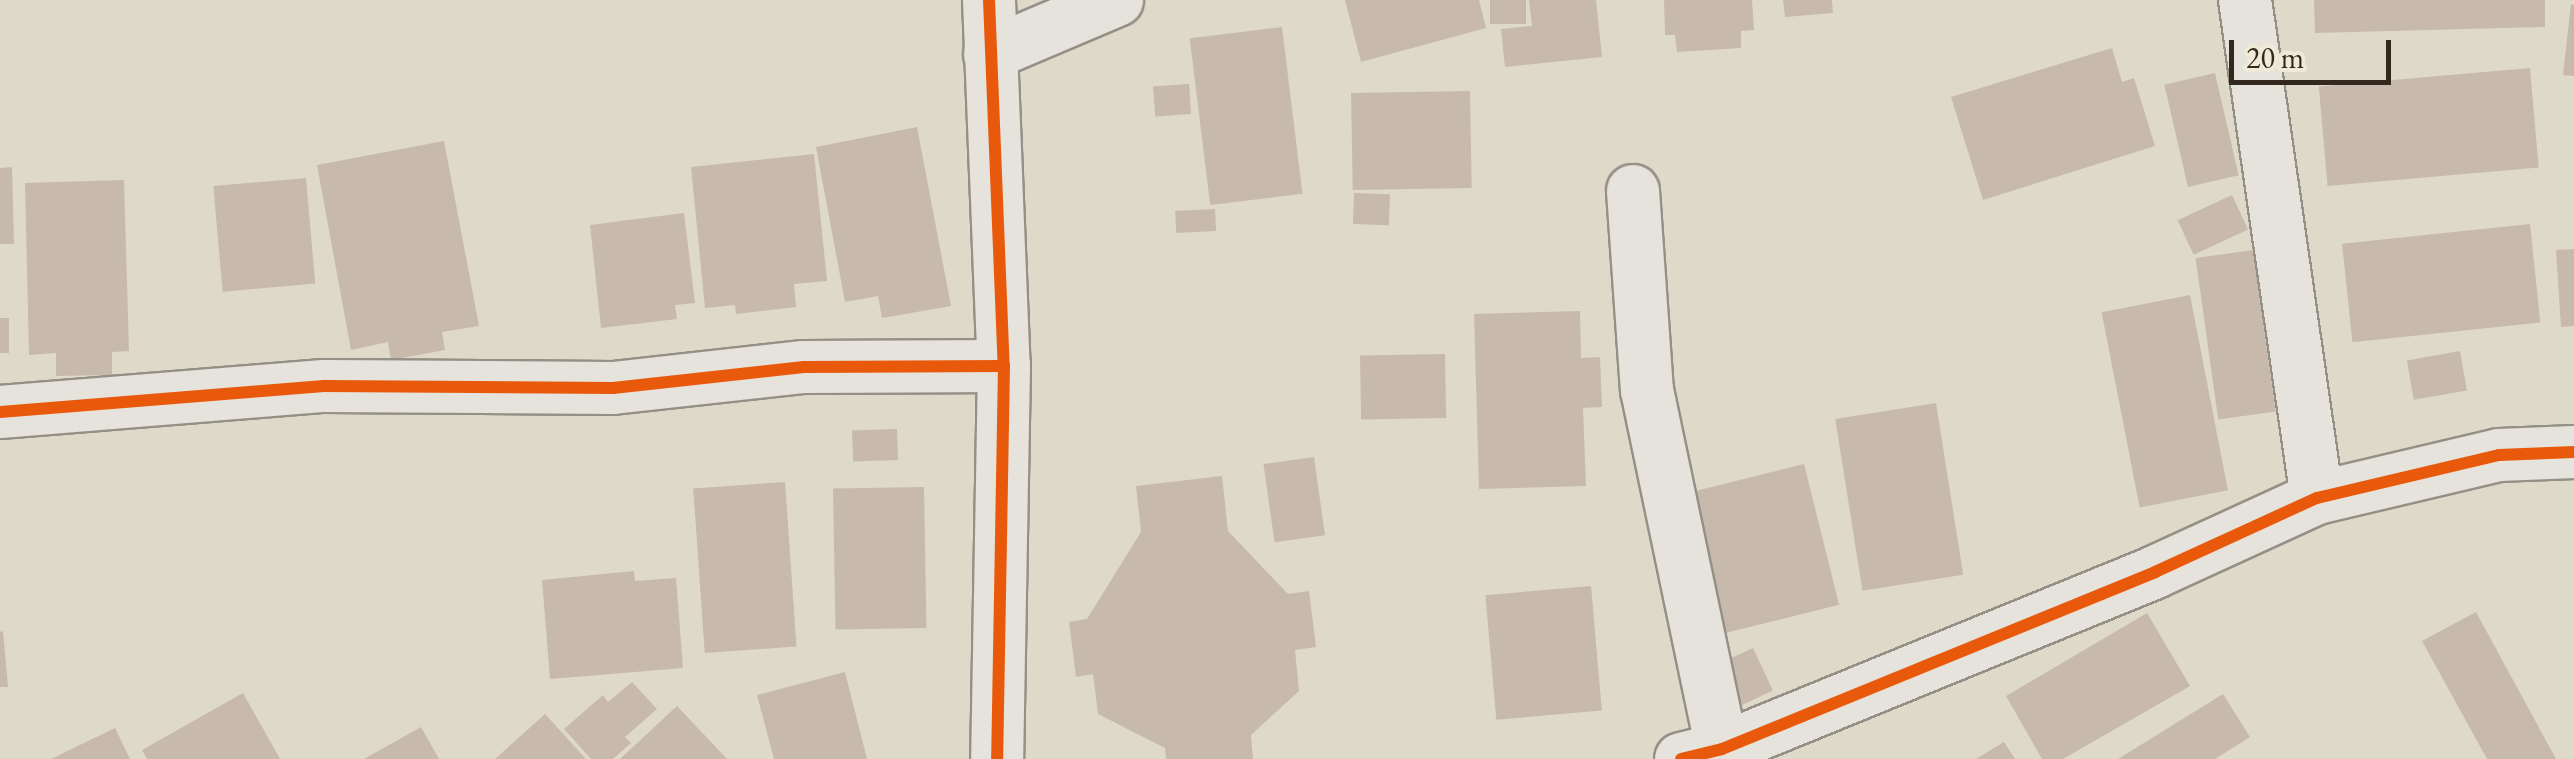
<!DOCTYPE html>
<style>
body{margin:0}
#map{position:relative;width:2574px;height:759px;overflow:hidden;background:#dfd9ca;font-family:"EB Garamond",serif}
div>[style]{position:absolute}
.building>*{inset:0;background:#c8b9ad;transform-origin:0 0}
.roads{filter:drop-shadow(2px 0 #959086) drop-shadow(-2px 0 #959086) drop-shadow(0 2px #959086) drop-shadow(0 -2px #959086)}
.minor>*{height:52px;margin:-26px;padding:0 26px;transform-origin:26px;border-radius:26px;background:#e6e3dc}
.cycleway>*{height:12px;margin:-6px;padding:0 6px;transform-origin:6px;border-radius:6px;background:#e8590c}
span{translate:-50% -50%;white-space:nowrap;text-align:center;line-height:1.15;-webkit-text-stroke:8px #efe9d7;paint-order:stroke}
.scale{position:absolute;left:2229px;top:40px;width:162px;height:45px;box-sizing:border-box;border:5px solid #33281d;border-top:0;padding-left:12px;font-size:30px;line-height:35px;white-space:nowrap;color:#33281d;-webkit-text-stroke:8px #efe9d7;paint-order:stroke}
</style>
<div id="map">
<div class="building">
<i style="clip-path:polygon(1345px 0,1479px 0,1486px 28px,1361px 62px)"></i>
<i style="left:1490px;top:0;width:36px;height:24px"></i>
<i style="clip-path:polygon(1529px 0,1596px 0,1602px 57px,1505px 67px,1501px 29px,1532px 26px)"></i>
<i style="clip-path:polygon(1664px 0,1752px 0,1754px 30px,1741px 31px,1741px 48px,1677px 52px,1675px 35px,1665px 35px)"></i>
<i style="clip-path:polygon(1783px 0,1832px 0,1833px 13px,1785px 17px)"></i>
<i style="clip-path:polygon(2314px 0,2545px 0,2545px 27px,2315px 33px)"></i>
<i style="clip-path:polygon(2571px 4px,2574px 5px,2574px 76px,2563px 75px)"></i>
<i style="left:1282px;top:27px;width:168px;height:93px;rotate:83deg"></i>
<i style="clip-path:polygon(2112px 48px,2122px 82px,2134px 78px,2155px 146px,1983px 200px,1951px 97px)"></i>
<i style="left:2530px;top:68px;width:100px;height:212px;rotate:85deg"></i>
<i style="left:2215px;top:73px;width:105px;height:52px;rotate:77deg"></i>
<i style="left:1189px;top:84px;width:30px;height:36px;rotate:86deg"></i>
<i style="left:1470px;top:91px;width:97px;height:119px;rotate:89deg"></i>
<i style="clip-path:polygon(917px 127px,951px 306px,882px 318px,878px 296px,845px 302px,816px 147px)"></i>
<i style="clip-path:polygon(444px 141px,479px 326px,442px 332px,445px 350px,391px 360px,388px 342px,351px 350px,317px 165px)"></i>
<i style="clip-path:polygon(814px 154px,827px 281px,794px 284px,796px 307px,736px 314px,735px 305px,705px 308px,691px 167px)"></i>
<i style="clip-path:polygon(12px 167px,14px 244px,0 244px,0 168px)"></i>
<i style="left:306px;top:178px;width:106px;height:93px;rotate:85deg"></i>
<i style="clip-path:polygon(124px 180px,129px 351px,112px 352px,112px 375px,56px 376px,56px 353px,29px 355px,25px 183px)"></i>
<i style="left:1354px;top:193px;width:36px;height:31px;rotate:2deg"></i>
<i style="left:2232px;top:195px;width:38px;height:60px;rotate:65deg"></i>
<i style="left:1215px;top:209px;width:22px;height:40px;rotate:87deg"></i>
<i style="clip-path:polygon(684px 213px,695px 303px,675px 305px,677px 319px,601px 328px,590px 225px)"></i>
<i style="left:2530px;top:224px;width:99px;height:189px;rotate:84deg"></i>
<i style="clip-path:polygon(2574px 249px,2574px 326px,2561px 327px,2556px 250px)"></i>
<i style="left:2253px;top:250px;width:163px;height:58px;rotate:82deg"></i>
<i style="left:2190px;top:295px;width:199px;height:90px;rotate:79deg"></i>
<i style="clip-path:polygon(1580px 311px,1581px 358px,1600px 357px,1602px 407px,1583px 408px,1586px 486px,1479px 489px,1474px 314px)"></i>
<i style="left:0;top:318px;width:9px;height:35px"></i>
<i style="left:2460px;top:351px;width:40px;height:54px;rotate:80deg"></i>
<i style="left:1445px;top:354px;width:64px;height:85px;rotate:89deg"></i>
<i style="left:1936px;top:403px;width:174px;height:102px;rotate:81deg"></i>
<i style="left:897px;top:429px;width:31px;height:45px;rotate:88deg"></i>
<i style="left:1314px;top:457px;width:79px;height:51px;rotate:82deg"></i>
<i style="left:1804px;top:464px;width:145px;height:118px;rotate:76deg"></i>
<i style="clip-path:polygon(1222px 476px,1228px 531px,1288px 594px,1309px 591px,1316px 647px,1295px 650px,1299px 691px,1251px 735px,1253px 759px,1166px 759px,1165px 748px,1098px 714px,1093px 674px,1076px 677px,1069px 622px,1087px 619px,1141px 532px,1136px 486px)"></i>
<i style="left:785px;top:482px;width:165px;height:92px;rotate:86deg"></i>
<i style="left:924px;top:487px;width:141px;height:91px;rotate:89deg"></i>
<i style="clip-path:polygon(634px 571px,635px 581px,676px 578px,683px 668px,550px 679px,542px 580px)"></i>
<i style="left:1591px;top:586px;width:125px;height:106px;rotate:85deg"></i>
<i style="clip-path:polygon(2476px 612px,2556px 759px,2487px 759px,2422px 641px)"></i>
<i style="clip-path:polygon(2147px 613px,2190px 686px,2063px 759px,2042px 759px,2006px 696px)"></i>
<i style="clip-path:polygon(3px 631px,8px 687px,0 687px,0 632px)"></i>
<i style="left:1753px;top:648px;width:47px;height:34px;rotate:65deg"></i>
<i style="clip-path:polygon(845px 672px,867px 759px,774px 759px,757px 695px)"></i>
<i style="clip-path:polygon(632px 682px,657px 709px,625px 737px,631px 743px,613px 759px,591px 759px,564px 729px,603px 695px,608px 702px)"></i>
<i style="clip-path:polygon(243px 693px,280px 759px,147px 759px,142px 750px)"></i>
<i style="clip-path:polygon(2223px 694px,2250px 737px,2215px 759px,2118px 759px)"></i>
<i style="clip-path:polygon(677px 706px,727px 759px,620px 759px)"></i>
<i style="clip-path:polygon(545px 714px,586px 759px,495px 759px)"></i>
<i style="clip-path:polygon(421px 727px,439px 759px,364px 759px)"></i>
<i style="clip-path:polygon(115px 728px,130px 759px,51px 759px)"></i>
<i style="clip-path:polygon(2004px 742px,2015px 759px,1976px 759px)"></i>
</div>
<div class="roads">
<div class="minor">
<i style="left:989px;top:0;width:366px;rotate:87.7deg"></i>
<i style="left:1004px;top:366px;width:393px;rotate:91deg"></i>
<i style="left:2245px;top:0;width:503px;rotate:81.77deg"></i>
<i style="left:990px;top:54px;width:138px;rotate:-23deg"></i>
<i style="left:1633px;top:191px;width:199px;rotate:86deg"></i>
<i style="left:1647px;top:390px;width:367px;rotate:78.2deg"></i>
<i style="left:1722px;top:749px;width:12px;rotate:59deg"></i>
<i style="left:0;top:412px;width:325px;rotate:-4.6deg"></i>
<i style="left:324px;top:386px;width:289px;rotate:0.4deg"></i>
<i style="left:613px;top:388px;width:192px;rotate:-6.3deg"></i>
<i style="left:804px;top:367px;width:200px;rotate:-0.3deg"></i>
<i style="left:1681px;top:759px;width:42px;rotate:-13.7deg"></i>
<i style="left:1722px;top:749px;width:468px;rotate:-22.2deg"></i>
<i style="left:2155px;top:572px;width:178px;rotate:-24.6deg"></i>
<i style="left:2317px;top:498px;width:187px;rotate:-13.3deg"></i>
<i style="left:2499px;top:455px;width:75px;rotate:-2.3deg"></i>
</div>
</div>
<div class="cycleway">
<i style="left:989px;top:0;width:366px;rotate:87.7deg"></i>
<i style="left:1004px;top:366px;width:393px;rotate:91deg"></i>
<i style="left:0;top:412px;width:325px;rotate:-4.6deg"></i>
<i style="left:324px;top:386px;width:289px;rotate:0.4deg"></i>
<i style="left:613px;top:388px;width:192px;rotate:-6.3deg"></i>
<i style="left:804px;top:367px;width:200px;rotate:-0.3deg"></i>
<i style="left:1681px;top:759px;width:42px;rotate:-13.7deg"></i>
<i style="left:1722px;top:749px;width:468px;rotate:-22.2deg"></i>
<i style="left:2155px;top:572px;width:178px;rotate:-24.6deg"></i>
<i style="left:2317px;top:498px;width:187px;rotate:-13.3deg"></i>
<i style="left:2499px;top:455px;width:75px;rotate:-2.3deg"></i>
</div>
<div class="scale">20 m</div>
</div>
